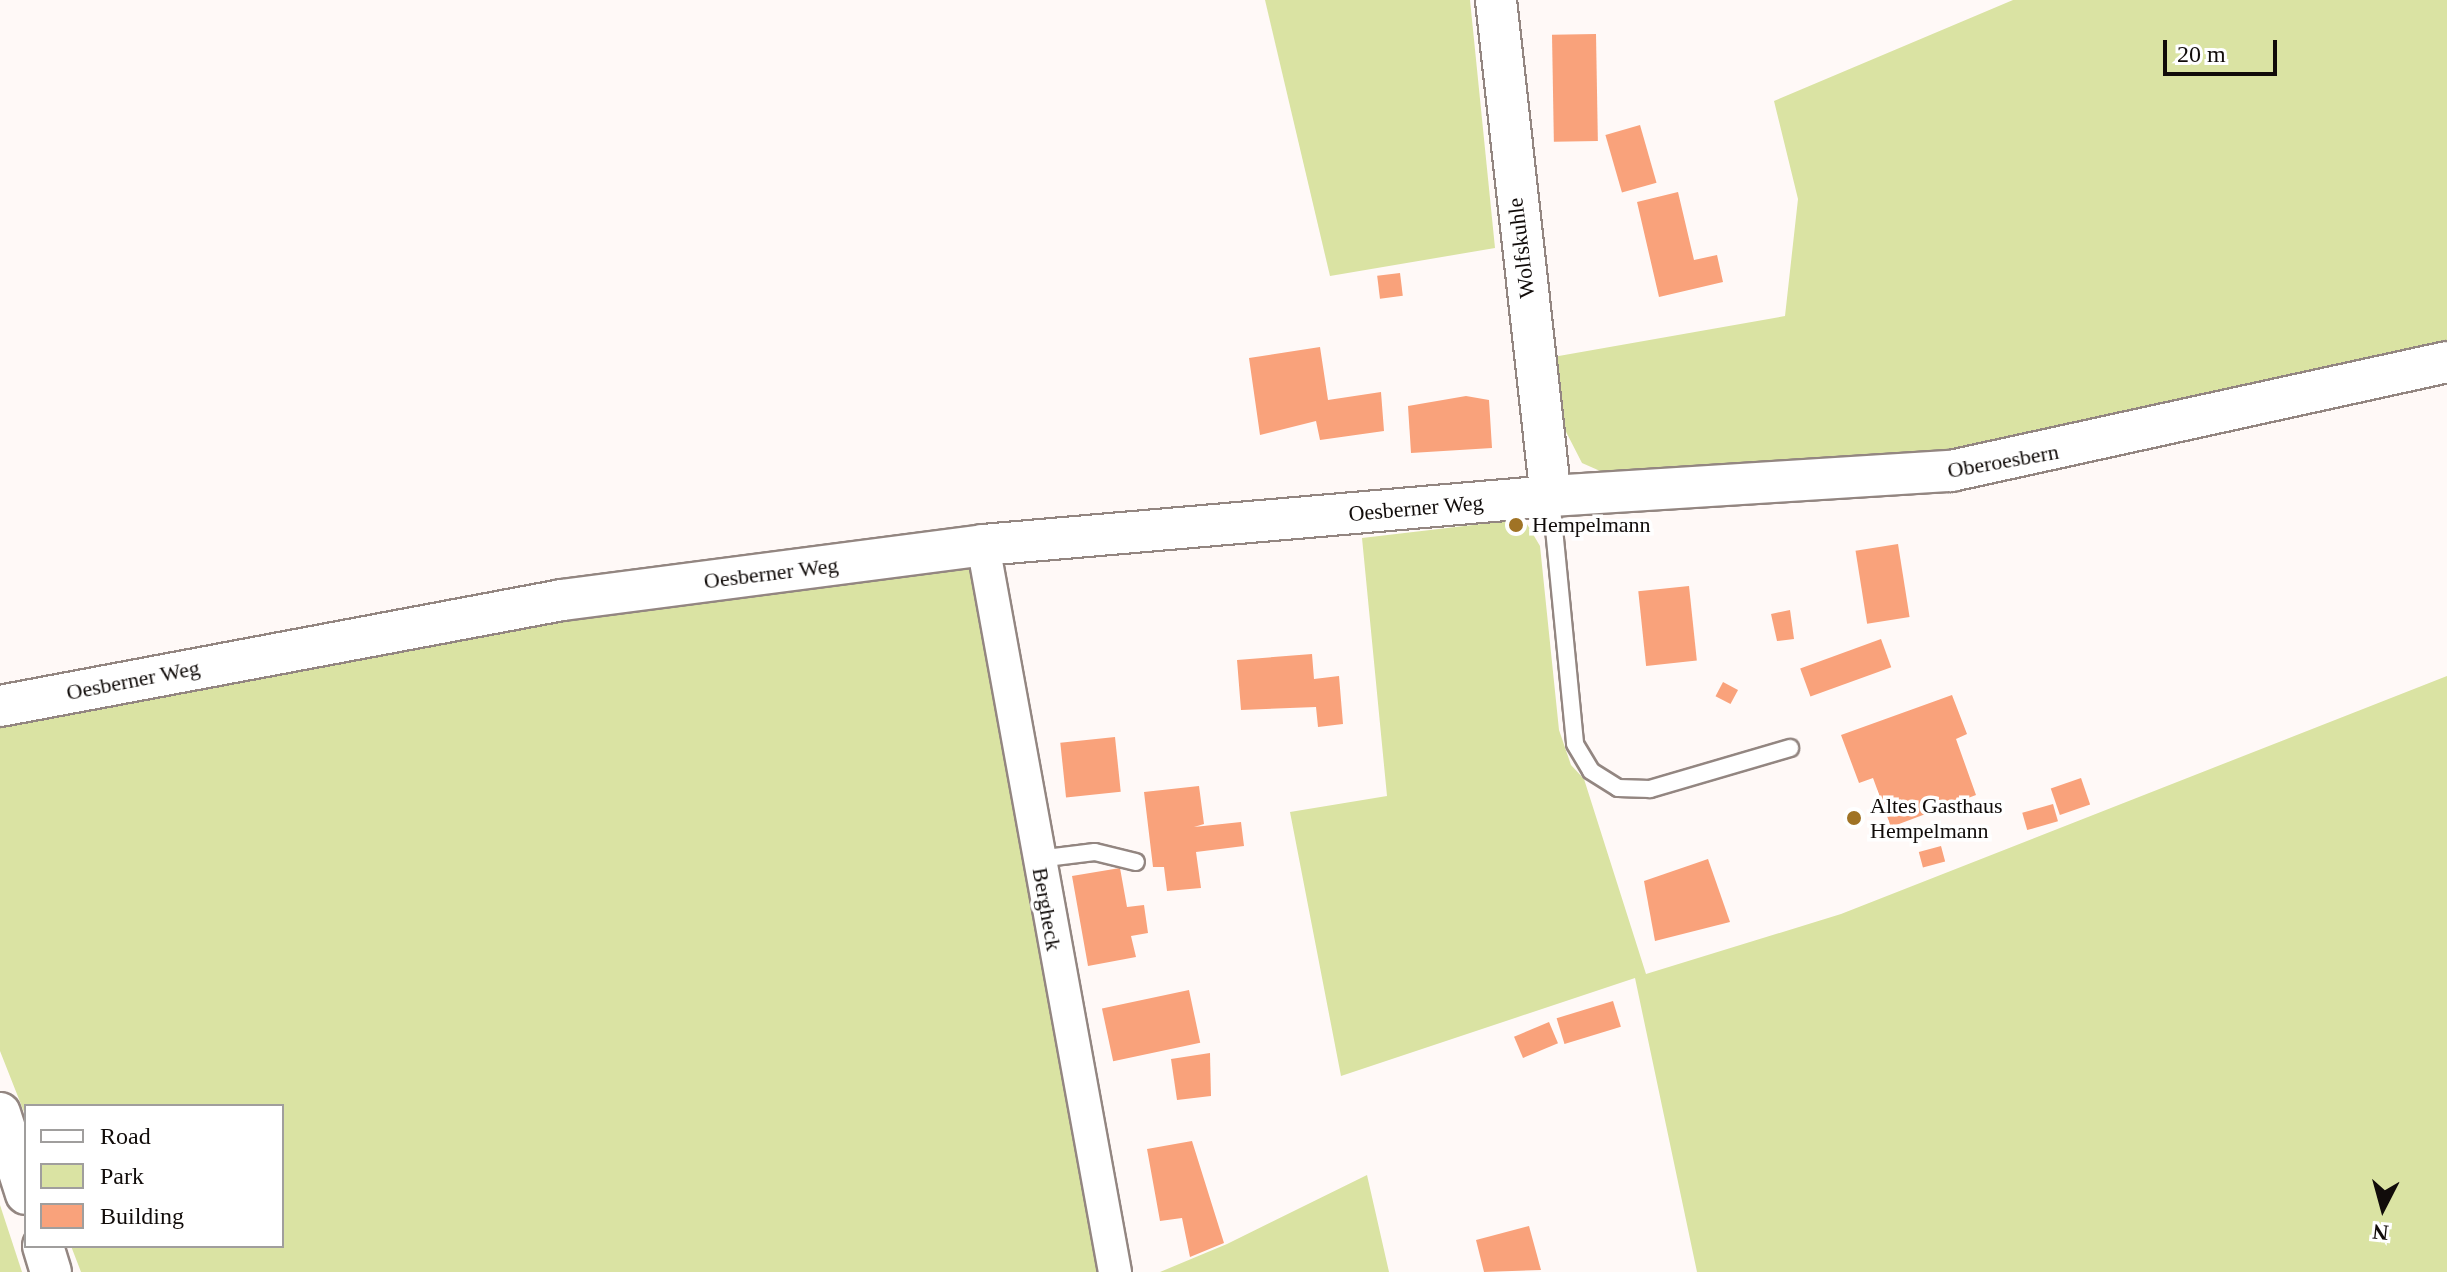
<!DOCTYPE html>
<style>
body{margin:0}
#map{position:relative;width:2447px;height:1272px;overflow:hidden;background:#fff9f7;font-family:"Times New Roman",serif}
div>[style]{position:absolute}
.green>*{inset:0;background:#dae3a3}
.building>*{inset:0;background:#f9a27b;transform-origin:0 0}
.roads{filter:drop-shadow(2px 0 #938681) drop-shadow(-2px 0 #938681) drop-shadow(0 2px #938681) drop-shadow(0 -2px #938681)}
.service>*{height:16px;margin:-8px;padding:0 8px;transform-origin:8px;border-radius:8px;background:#fff}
.minor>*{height:32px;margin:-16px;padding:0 16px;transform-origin:16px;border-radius:16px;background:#fff}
.tertiary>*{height:40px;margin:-20px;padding:0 20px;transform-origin:20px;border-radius:20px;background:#fff}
.dots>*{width:22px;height:22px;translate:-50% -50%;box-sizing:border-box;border:4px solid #fff;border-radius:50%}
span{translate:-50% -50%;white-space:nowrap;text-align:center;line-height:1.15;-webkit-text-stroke:7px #fff;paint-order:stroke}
.street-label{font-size:22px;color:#110c0a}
.poi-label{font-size:22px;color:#110c0a}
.left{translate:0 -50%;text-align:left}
.legend{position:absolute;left:24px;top:1104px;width:260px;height:144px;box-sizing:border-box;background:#fff;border:2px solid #a09e9d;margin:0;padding:10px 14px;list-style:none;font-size:24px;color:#110c0a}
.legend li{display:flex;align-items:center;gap:16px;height:40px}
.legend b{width:40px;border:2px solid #a09e9d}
.north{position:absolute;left:2343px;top:1168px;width:80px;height:80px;-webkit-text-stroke:6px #fff;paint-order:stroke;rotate:186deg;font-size:22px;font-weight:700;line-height:32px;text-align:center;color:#110c0a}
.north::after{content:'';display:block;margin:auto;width:28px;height:36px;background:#110c0a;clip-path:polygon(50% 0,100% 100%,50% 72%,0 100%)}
.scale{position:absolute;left:2163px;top:40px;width:114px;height:36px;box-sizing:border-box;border:4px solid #110c0a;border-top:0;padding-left:10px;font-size:24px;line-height:28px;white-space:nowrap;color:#110c0a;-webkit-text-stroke:6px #fff;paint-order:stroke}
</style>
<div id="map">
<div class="green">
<i style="clip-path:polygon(1265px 0,1470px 0,1495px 248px,1330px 276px)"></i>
<i style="clip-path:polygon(2013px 0,2447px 0,2447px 342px,1956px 449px,1616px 478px,1582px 463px,1562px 424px,1553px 357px,1785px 316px,1798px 199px,1774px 101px)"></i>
<i style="clip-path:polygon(1524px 519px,1540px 546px,1559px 730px,1571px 765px,1584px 779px,1646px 974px,1841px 914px,2447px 676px,2447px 1272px,1697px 1272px,1635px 978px,1341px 1076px,1290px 812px,1387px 796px,1362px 538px)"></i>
<i style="clip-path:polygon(972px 559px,1100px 1272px,81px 1272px,71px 1246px,282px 1246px,282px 1106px,26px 1106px,26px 1117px,0 1051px,0 716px,469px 624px)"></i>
<i style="clip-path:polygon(1367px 1175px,1389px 1272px,1160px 1272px,1227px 1244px)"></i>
<i style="clip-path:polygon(0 1205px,22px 1272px,0 1272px)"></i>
</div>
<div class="building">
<i style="left:1596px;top:34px;width:107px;height:44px;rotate:89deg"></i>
<i style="left:1640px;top:125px;width:60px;height:36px;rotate:74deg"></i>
<i style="clip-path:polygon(1678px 192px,1694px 260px,1717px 255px,1723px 282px,1659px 297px,1637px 202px)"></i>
<i style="left:1400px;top:273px;width:23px;height:23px;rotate:83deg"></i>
<i style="clip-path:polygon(1320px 347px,1328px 400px,1381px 392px,1384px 431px,1320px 440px,1316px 421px,1260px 435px,1249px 358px)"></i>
<i style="clip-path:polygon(1466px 396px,1489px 400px,1492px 448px,1411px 453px,1408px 406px)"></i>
<i style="left:1898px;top:544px;width:74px;height:43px;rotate:81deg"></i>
<i style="left:1689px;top:586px;width:75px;height:51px;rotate:84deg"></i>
<i style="clip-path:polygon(1790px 610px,1794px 639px,1777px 641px,1771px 614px)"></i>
<i style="left:1881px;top:639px;width:30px;height:86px;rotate:70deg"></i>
<i style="clip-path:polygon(1312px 654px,1314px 679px,1339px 676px,1343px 724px,1318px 727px,1316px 707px,1241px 710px,1237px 660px)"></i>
<i style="left:1723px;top:682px;width:17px;height:16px;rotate:28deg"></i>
<i style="clip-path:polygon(1952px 695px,1967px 734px,1956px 739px,1976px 795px,1891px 827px,1873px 778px,1859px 783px,1841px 735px)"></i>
<i style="left:1115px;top:737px;width:55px;height:55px;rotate:84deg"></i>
<i style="left:2081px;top:778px;width:28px;height:32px;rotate:71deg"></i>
<i style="clip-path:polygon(1199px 786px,1204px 824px,1194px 827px,1241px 822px,1244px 846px,1196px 852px,1201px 888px,1167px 891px,1164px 867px,1153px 867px,1144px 792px)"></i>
<i style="left:2053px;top:804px;width:18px;height:32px;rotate:74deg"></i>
<i style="left:1941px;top:846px;width:16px;height:23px;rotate:75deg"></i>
<i style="clip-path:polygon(1708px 859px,1730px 922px,1655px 941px,1644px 881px)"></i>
<i style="clip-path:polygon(1120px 868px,1127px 907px,1144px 905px,1148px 933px,1131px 936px,1136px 957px,1088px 966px,1072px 876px)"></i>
<i style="left:1189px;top:990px;width:54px;height:89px;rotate:78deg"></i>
<i style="left:1613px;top:1001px;width:27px;height:59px;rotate:73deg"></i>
<i style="left:1549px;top:1022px;width:23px;height:38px;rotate:67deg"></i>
<i style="clip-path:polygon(1210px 1053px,1211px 1096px,1177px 1100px,1171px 1059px)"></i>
<i style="clip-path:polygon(1192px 1141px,1224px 1243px,1190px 1257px,1182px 1218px,1160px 1221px,1147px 1149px)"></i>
<i style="clip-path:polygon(1529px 1226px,1541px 1270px,1484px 1272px,1476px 1240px)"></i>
</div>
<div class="roads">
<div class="service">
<i style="left:1551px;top:498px;width:247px;rotate:84.4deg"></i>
<i style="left:1575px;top:744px;width:31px;rotate:59deg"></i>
<i style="left:1591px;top:771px;width:32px;rotate:32deg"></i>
<i style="left:1618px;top:788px;width:32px;rotate:2deg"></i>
<i style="left:1650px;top:789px;width:146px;rotate:-16.3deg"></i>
<i style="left:1038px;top:859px;width:57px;rotate:-7deg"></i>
<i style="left:1095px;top:852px;width:42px;rotate:13.7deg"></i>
</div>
<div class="minor">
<i style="left:983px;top:545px;width:739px;rotate:79.71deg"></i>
</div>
<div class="tertiary">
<i style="left:1496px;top:0;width:499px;rotate:83.7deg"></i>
<i style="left:0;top:706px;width:572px;rotate:-10.68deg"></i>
<i style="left:562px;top:600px;width:425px;rotate:-7.4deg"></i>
<i style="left:983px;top:545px;width:570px;rotate:-4.93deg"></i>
<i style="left:1551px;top:496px;width:401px;rotate:-3.6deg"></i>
<i style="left:1951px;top:471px;width:508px;rotate:-12.39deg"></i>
<i style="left:0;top:1113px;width:85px;rotate:72.2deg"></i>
<i style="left:43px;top:1246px;width:27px;rotate:73deg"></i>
</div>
</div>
<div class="dots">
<i style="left:1516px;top:525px;background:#a07325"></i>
<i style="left:1854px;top:818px;background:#a07325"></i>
</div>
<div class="street-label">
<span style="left:1521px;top:248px;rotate:-97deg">Wolfskuhle</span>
<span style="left:2003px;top:461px;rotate:-10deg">Oberoesbern</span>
<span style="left:1416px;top:508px;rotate:-5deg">Oesberner Weg</span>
<span style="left:771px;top:573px;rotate:-7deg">Oesberner Weg</span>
<span style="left:133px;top:680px;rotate:-11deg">Oesberner Weg</span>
<span style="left:1047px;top:909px;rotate:80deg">Bergheck</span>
</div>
<div class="poi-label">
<span class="left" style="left:1532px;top:525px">Hempelmann</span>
<span class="left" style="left:1870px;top:818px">Altes Gasthaus<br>Hempelmann</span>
</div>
<ul class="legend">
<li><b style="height:10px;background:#fff"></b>Road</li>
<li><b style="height:22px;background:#dae3a3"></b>Park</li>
<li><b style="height:22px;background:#f9a27b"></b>Building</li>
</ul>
<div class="north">N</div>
<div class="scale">20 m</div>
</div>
